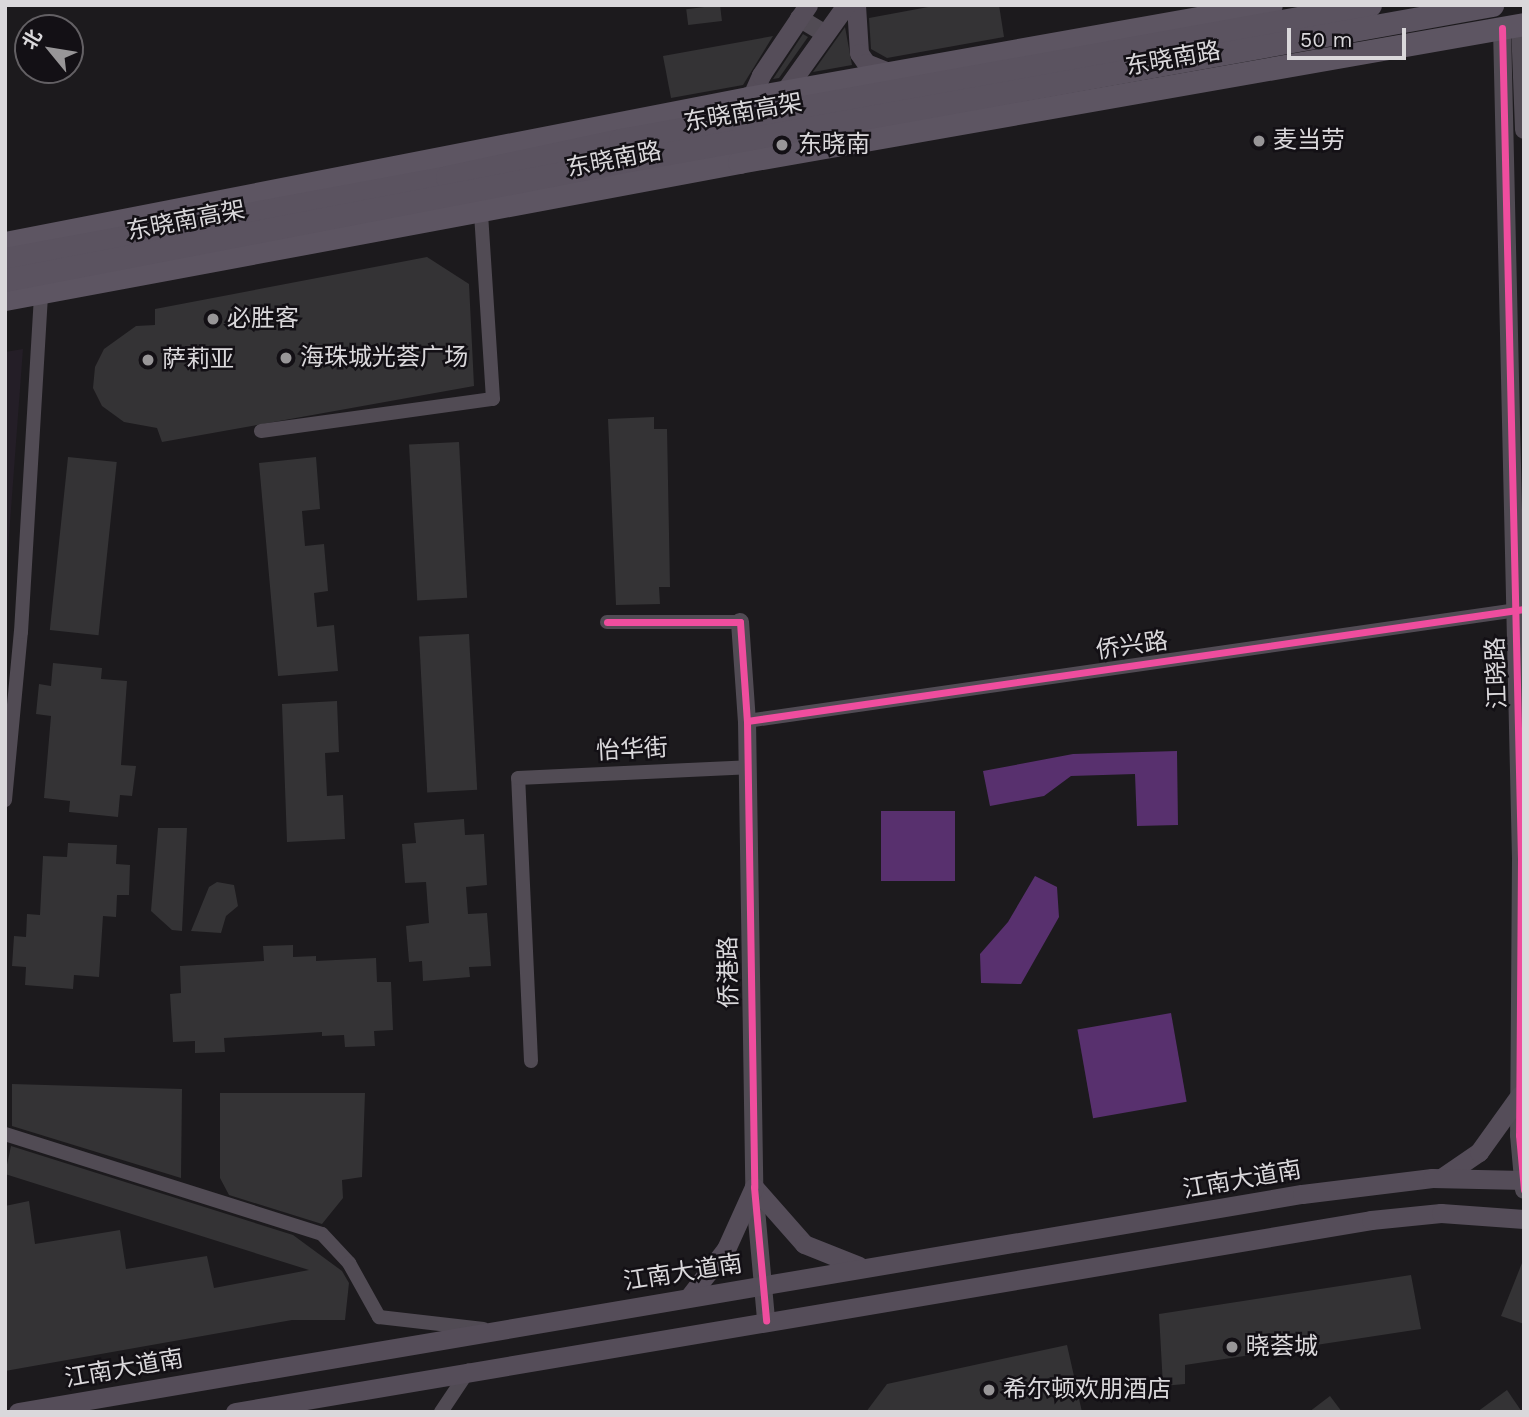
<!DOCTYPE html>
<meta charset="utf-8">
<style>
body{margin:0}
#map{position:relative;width:1529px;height:1417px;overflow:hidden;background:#1c1a1d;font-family:"Work Sans","Noto Sans SC",sans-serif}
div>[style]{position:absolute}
.built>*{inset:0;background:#241e27}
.forest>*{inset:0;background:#58306e;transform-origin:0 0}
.building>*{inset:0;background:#343335;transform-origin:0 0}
.minor>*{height:14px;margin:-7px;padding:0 7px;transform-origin:7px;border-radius:7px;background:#514b54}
.tertiary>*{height:18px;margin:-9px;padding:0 9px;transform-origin:9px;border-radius:9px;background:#514b54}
.secondary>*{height:19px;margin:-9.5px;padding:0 9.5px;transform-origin:9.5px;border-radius:9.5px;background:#554d59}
.primary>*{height:23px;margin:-11.5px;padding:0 11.5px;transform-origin:11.5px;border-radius:11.5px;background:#5d5562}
.trunk-bridge>*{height:23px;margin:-11.5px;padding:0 11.5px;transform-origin:11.5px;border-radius:11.5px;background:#5b5360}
.cycleway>*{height:7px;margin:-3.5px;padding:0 3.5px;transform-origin:3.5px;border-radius:3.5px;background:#ef4d9e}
.dots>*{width:19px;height:19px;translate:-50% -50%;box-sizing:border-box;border:4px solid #131015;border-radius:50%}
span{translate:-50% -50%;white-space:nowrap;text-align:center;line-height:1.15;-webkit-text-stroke:5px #131015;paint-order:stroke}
.street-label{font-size:24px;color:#dad8db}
.poi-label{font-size:24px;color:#dad8db}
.left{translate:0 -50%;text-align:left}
.frame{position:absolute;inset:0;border:7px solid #dad8db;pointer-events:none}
.north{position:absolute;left:14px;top:14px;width:70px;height:70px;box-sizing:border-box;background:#131015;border:2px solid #636064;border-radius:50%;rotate:300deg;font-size:19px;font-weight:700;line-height:28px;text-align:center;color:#dad8db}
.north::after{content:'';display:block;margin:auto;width:24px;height:32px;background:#989698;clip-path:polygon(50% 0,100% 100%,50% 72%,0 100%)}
.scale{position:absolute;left:1287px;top:28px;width:119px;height:32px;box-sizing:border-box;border:4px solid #dad8db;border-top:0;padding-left:9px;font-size:21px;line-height:24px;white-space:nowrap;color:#dad8db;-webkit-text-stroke:5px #131015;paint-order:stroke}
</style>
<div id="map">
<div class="built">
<i style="clip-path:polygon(23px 349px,5px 590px,5px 352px)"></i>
</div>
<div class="forest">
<i style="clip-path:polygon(1177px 751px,1178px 825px,1137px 826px,1135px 774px,1071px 776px,1044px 796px,990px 806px,983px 771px,1073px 754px)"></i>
<i style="left:881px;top:811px;width:74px;height:70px"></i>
<i style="clip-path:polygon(1035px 876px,1057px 887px,1059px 917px,1021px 984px,981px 983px,980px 954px,1008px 922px)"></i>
<i style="left:1171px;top:1013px;width:90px;height:95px;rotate:80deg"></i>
</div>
<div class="building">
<i style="left:720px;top:5px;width:16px;height:34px;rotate:83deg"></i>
<i style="clip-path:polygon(939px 5px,999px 5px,1004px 37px,887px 58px,871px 49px,869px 18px)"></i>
<i style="clip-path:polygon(845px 27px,852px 65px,813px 72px)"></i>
<i style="clip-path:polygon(803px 34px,808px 37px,779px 78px,773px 79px)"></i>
<i style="clip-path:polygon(773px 36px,743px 85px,671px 98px,663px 56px)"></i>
<i style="clip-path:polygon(427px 257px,469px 284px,474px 386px,162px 442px,157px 428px,124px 422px,102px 406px,93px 388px,95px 367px,104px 349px,136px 326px,155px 325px,155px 309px)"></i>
<i style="clip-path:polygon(654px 417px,654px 429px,667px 429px,670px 587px,659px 587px,660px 604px,616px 605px,608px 419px)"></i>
<i style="left:459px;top:442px;width:156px;height:50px;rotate:87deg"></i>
<i style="left:68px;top:457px;width:49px;height:174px;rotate:6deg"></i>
<i style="clip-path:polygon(316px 457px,320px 509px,302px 511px,305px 546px,324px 544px,328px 591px,314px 593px,317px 627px,334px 625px,338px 671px,278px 676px,259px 463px)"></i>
<i style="left:469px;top:634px;width:156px;height:50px;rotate:87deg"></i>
<i style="clip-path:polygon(53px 663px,102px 668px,101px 679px,127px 681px,121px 765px,136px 766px,132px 796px,120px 795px,118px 817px,69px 812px,70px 801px,44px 798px,51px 716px,36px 714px,39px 684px,51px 686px)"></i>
<i style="clip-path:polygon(337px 701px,339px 752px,325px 753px,327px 796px,343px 795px,345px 839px,287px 842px,282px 704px)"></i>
<i style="clip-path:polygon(464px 819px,465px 835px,484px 834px,487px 885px,466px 887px,468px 914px,487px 913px,491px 966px,469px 967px,470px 977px,423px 981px,422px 961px,409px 962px,406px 926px,429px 923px,426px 882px,405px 883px,402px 844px,416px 843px,414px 823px)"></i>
<i style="clip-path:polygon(158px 828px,187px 828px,182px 931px,172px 930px,151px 911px)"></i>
<i style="clip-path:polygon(68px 843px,117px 845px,116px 864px,130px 865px,129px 895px,117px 895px,116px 917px,103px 916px,99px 977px,74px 975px,73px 989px,25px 985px,26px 967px,12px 966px,14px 936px,26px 937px,27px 914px,40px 915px,43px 856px,67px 857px)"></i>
<i style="clip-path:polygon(217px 882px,234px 885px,238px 906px,226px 916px,221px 933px,191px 931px,209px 887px)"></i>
<i style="clip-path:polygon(293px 945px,293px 957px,316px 956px,316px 961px,376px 958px,377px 982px,391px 982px,393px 1030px,374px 1031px,375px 1046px,345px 1047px,344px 1035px,322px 1036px,322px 1032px,224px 1038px,225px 1052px,195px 1053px,195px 1041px,173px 1042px,170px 994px,181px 993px,180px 966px,264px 961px,263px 946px)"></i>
<i style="clip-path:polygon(12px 1084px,182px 1089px,181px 1178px,12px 1126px)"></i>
<i style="clip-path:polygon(220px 1093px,365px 1093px,362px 1177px,342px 1180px,343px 1198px,322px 1224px,229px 1195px,220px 1178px)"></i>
<i style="clip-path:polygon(11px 1146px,293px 1235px,342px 1271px,349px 1283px,345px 1320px,292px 1320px,5px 1371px,5px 1206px,29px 1201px,35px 1244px,120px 1230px,126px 1269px,207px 1256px,214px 1288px,309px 1270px,5px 1174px)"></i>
<i style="clip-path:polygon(1524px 1258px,1524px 1324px,1501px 1316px)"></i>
<i style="clip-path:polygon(1411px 1275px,1421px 1329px,1185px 1365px,1185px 1384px,1163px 1386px,1159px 1314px)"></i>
<i style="clip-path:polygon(1067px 1345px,1082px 1412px,866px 1412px,887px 1384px)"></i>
<i style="clip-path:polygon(1507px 1390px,1522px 1412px,1477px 1412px)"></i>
<i style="clip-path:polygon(1330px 1396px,1342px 1412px,1309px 1412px)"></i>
</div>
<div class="minor">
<i style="left:261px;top:431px;width:234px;rotate:-7.9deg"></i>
<i style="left:493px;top:399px;width:187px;rotate:-93.7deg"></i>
<i style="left:607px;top:622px;width:133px"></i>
<i style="left:747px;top:721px;width:785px;rotate:-8.2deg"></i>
<i style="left:5px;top:800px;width:169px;rotate:-84.6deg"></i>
<i style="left:21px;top:632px;width:341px;rotate:-86.6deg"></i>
<i style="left:531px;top:1061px;width:283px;rotate:-92.6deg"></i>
<i style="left:518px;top:778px;width:230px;rotate:-2.7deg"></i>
<i style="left:5px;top:1134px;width:332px;rotate:17.5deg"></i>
<i style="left:322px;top:1234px;width:40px;rotate:47deg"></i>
<i style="left:349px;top:1263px;width:62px;rotate:60.9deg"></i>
<i style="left:379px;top:1317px;width:105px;rotate:6.6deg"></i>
<i style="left:441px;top:1412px;width:50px;rotate:-56.3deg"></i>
</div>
<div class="tertiary">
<i style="left:799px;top:18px;width:31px;rotate:31deg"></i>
<i style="left:1520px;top:25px;width:105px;rotate:87.8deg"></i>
<i style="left:1502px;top:28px;width:831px;rotate:88.69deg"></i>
<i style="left:1521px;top:859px;width:276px;rotate:90.4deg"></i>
<i style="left:1519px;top:1135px;width:55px;rotate:84.8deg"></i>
<i style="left:740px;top:622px;width:99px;rotate:86deg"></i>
<i style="left:747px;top:721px;width:466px;rotate:89.1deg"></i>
<i style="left:754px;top:1187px;width:134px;rotate:84.8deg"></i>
</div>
<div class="secondary">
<i style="left:856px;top:5px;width:48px;rotate:86.4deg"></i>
<i style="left:859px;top:53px;width:12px;rotate:55deg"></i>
<i style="left:866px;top:63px;width:27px;rotate:22deg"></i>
<i style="left:779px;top:99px;width:115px;rotate:-54.5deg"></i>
<i style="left:746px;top:109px;width:37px;rotate:-66deg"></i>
<i style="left:761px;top:75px;width:84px;rotate:-56.1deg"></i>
<i style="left:1441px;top:1178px;width:46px;rotate:-34.4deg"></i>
<i style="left:1479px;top:1152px;width:70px;rotate:-54.3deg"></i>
<i style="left:754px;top:1187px;width:76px;rotate:48.7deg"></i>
<i style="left:804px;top:1244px;width:59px;rotate:21.8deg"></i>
<i style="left:689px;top:1297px;width:61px;rotate:-52.4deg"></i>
<i style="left:726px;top:1249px;width:68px;rotate:-65.7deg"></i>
<i style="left:18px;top:1412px;width:1302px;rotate:-9.64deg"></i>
<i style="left:1302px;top:1194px;width:131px;rotate:-7deg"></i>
<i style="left:1432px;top:1178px;width:92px;rotate:1.2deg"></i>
<i style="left:235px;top:1412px;width:1152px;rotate:-9.59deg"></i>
<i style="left:1371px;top:1220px;width:70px;rotate:-5.7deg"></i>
<i style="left:1441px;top:1213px;width:83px;rotate:4.1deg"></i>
</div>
<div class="primary">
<i style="left:5px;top:243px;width:757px;rotate:-11.04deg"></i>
<i style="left:748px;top:98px;width:531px;rotate:-10.08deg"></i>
<i style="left:5px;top:299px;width:747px;rotate:-10.57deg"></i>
<i style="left:739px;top:162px;width:797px;rotate:-9.97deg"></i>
</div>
<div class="trunk-bridge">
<i style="left:5px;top:259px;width:450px;rotate:-10.5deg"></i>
<i style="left:447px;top:177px;width:177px;rotate:-12.1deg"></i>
<i style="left:620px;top:140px;width:762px;rotate:-10.2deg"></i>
<i style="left:5px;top:280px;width:636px;rotate:-10.87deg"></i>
<i style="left:630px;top:160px;width:876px;rotate:-10.19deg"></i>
</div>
<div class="cycleway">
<i style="left:1502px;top:28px;width:831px;rotate:88.69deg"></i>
<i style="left:1521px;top:859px;width:276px;rotate:90.4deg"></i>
<i style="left:1519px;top:1135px;width:55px;rotate:84.8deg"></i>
<i style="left:607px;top:622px;width:133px"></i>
<i style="left:740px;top:622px;width:99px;rotate:86deg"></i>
<i style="left:747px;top:721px;width:466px;rotate:89.1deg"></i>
<i style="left:754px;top:1187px;width:134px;rotate:84.8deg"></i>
<i style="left:747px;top:721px;width:785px;rotate:-8.2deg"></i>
</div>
<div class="dots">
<i style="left:1259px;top:141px;background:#989698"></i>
<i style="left:782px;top:145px;background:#989698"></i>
<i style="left:213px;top:319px;background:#989698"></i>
<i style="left:286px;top:358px;background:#989698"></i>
<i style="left:148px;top:360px;background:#989698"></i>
<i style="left:1232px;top:1347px;background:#989698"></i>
<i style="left:989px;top:1390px;background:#989698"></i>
</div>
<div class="street-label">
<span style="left:1173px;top:59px;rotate:-10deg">东晓南路</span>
<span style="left:743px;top:113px;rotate:-10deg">东晓南高架</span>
<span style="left:614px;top:160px;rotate:-11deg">东晓南路</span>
<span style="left:186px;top:221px;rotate:-11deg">东晓南高架</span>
<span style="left:1132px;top:646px;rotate:-8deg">侨兴路</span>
<span style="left:1497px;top:673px;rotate:-92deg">江晓路</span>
<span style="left:632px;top:750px;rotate:-3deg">怡华街</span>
<span style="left:729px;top:972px;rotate:-91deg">侨港路</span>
<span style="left:1242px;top:1180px;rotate:-10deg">江南大道南</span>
<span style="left:683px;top:1273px;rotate:-9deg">江南大道南</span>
<span style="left:124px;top:1369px;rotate:-10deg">江南大道南</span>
</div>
<div class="poi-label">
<span class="left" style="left:1273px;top:141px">麦当劳</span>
<span class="left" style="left:798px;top:145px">东晓南</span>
<span class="left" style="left:227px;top:319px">必胜客</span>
<span class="left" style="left:300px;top:358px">海珠城光荟广场</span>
<span class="left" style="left:162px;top:360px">萨莉亚</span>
<span class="left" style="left:1246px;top:1347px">晓荟城</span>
<span class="left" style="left:1003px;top:1390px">希尔顿欢朋酒店</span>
</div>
<div class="frame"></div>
<div class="north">北</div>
<div class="scale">50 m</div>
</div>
